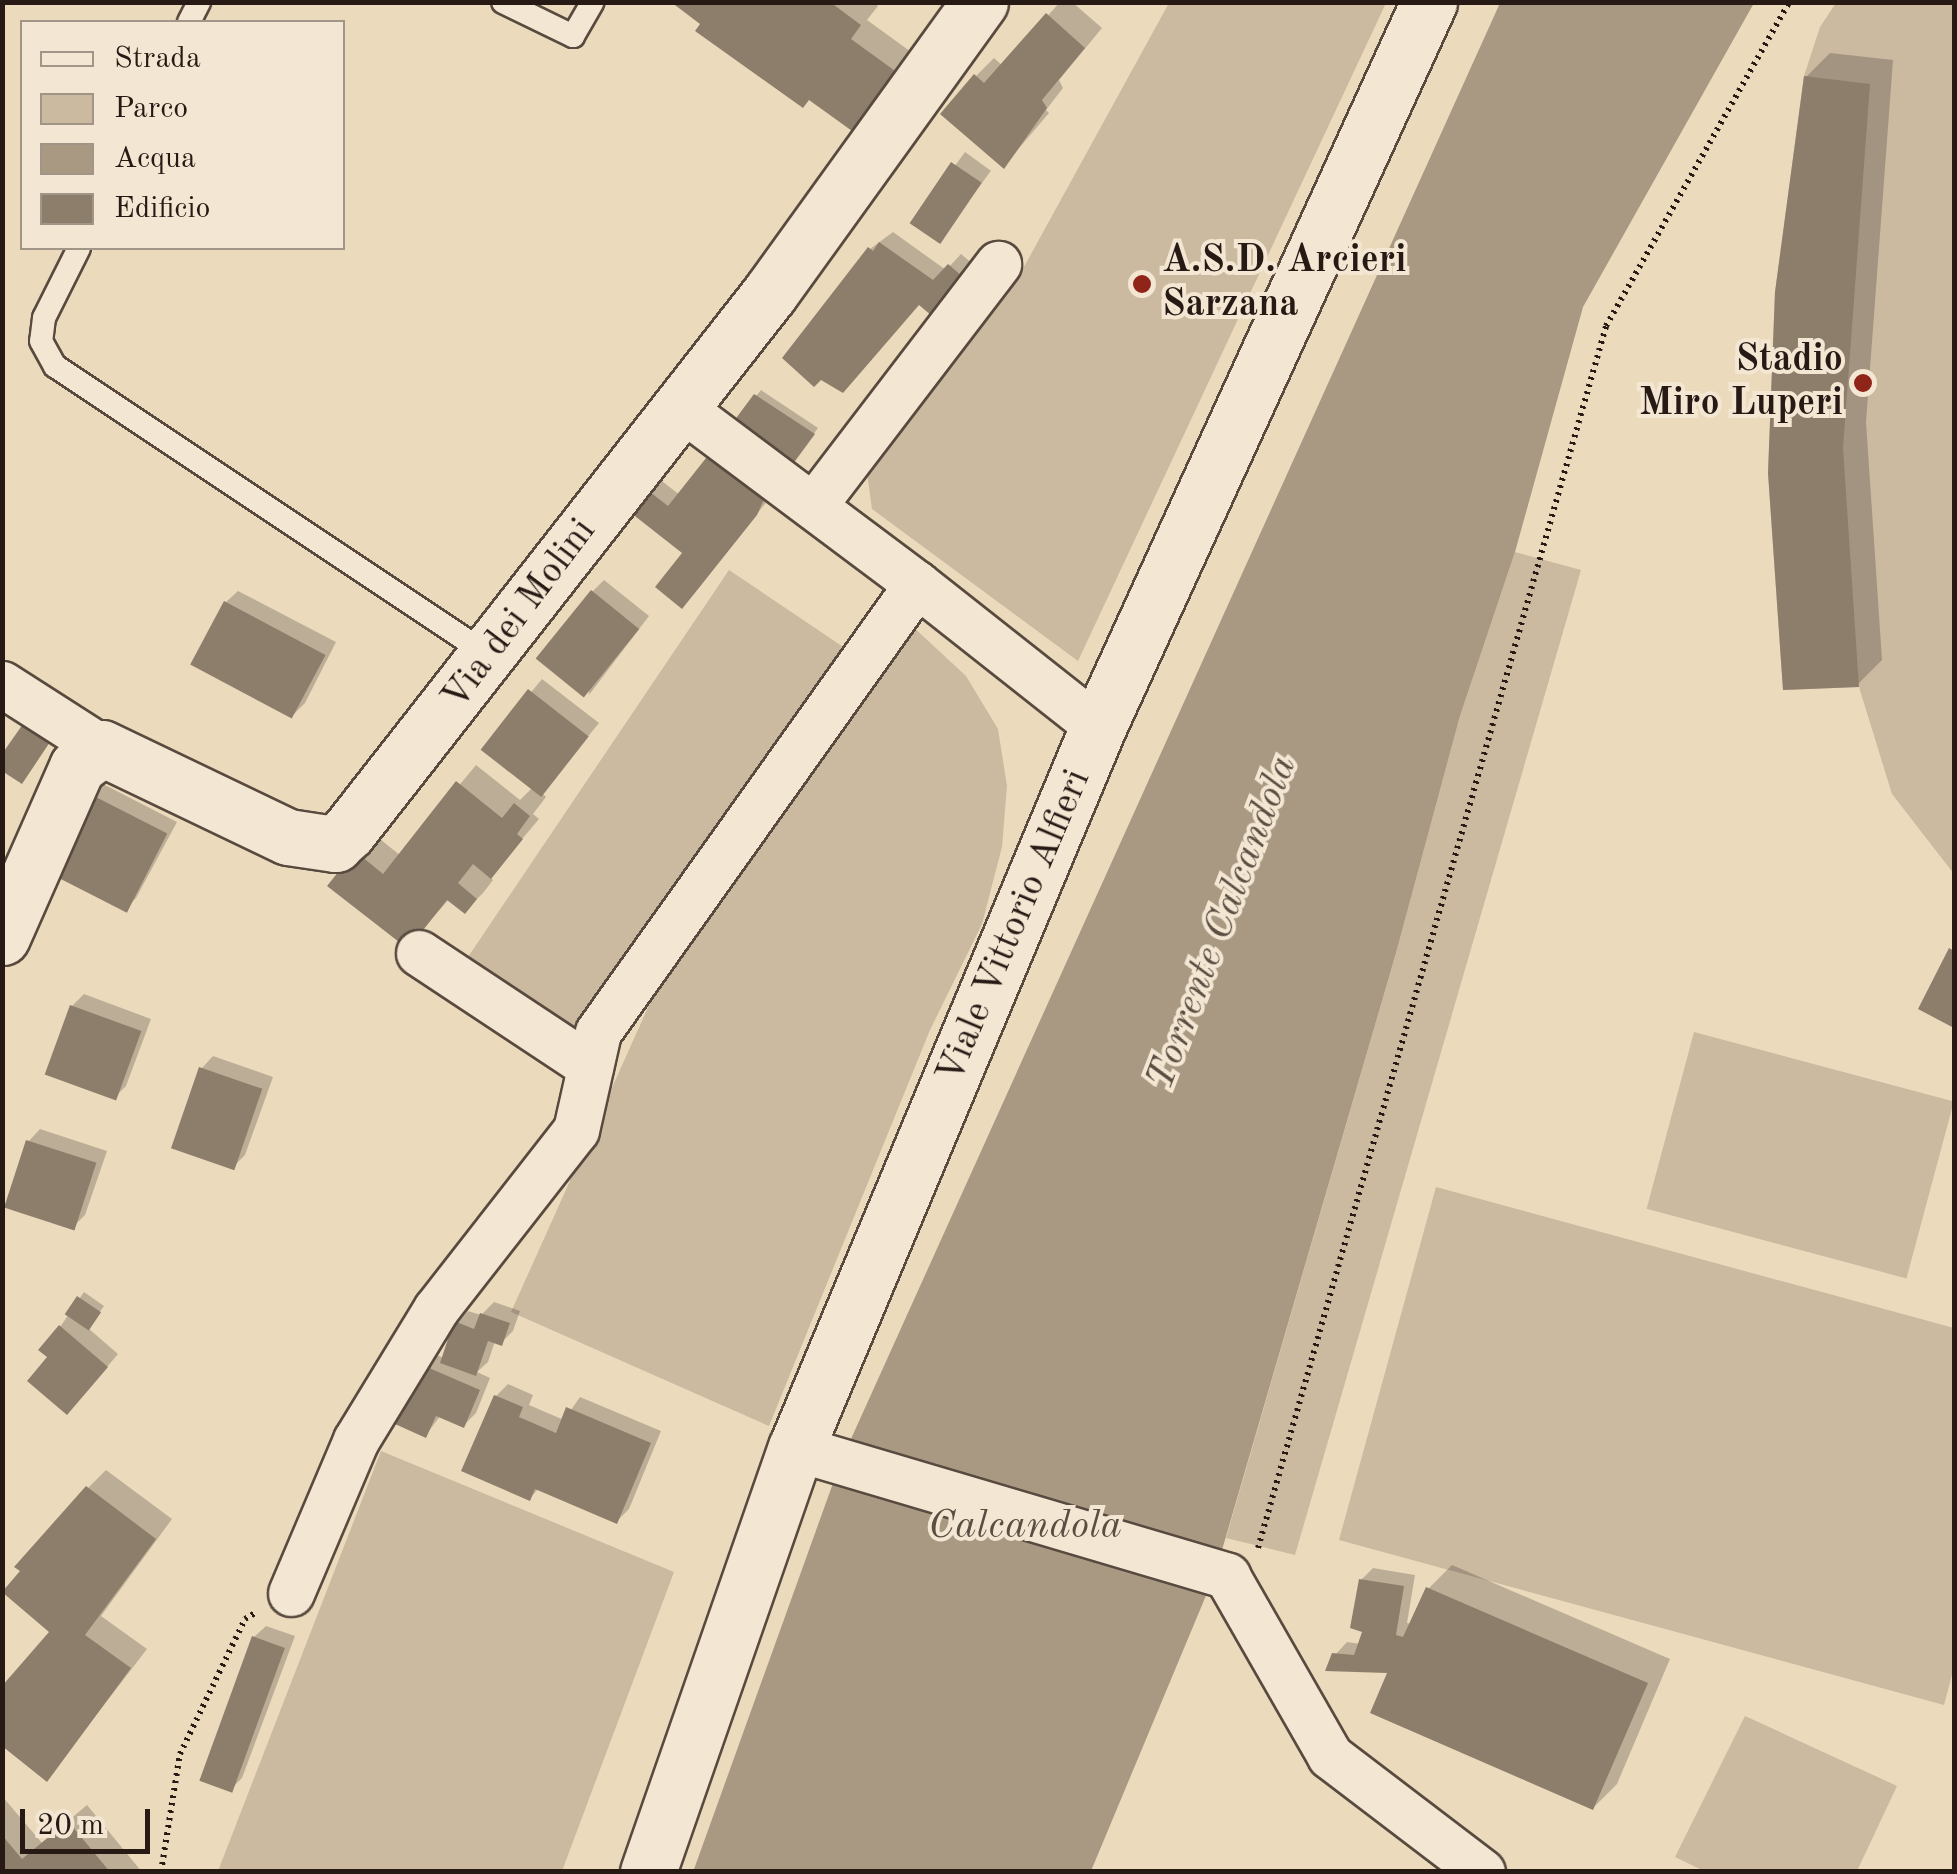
<!DOCTYPE html>
<style>
body{margin:0}
#map{position:relative;width:1957px;height:1874px;overflow:hidden;background:#ecdabc;font-family:"Old Standard TT",serif}
div>[style]{position:absolute}
.green>*{inset:0;background:#cbb9a0;transform-origin:0 0}
.water>*{inset:0;background:#a99983}
.shadow>*{inset:0;background:#0003;transform-origin:0 0}
.building>*{inset:0;background:#8d7e6c;transform-origin:0 0}
.path>*{height:6px;margin-top:-3px;transform-origin:0;background:repeating-linear-gradient(90deg,#271a15 0 2.5px,transparent 0 7.5px)}
.roads{filter:drop-shadow(2px 0 #584a3f) drop-shadow(-2px 0 #584a3f) drop-shadow(0 2px #584a3f) drop-shadow(0 -2px #584a3f)}
.lane>*{height:22px;margin:-11px;padding:0 11px;transform-origin:11px;border-radius:11px;background:#f3e7d3}
.street>*{height:45px;margin:-22.5px;padding:0 22.5px;transform-origin:22.5px;border-radius:22.5px;background:#f3e7d3}
.secondary>*{height:55px;margin:-27.5px;padding:0 27.5px;transform-origin:27.5px;border-radius:27.5px;background:#f3e7d3}
.dots>*{width:28px;height:28px;translate:-50% -50%;box-sizing:border-box;border:5px solid #f3e7d3;border-radius:50%}
span{translate:-50% -50%;white-space:nowrap;text-align:center;line-height:1.15;-webkit-text-stroke:8px #f3e7d3;paint-order:stroke}
.poi-label{font-size:38px;color:#271a15;font-weight:700}
.left{translate:0 -50%;text-align:left}
.right{translate:-100% -50%;text-align:right}
.street-label{font-size:38px;color:#271a15}
.water-label{font-size:40px;color:#5b4d41;font-style:italic}
.frame{position:absolute;inset:0;border:5px solid #271a15;pointer-events:none}
.legend{position:absolute;left:20px;top:20px;width:325px;height:230px;box-sizing:border-box;background:#f3e7d3;border:2px solid #a19587;margin:0;padding:12px 18px;list-style:none;font-size:30px;color:#271a15}
.legend li{display:flex;align-items:center;gap:20px;height:50px}
.legend b{width:50px;border:2px solid #a19587}
.scale{position:absolute;left:20px;top:1809px;width:130px;height:45px;box-sizing:border-box;border:5px solid #271a15;border-top:0;padding-left:12px;font-size:30px;line-height:35px;white-space:nowrap;color:#271a15;-webkit-text-stroke:8px #f3e7d3;paint-order:stroke}
</style>
<div id="map">
<div class="green">
<i style="clip-path:polygon(1169px 3px,1386px 3px,1078px 661px,872px 509px,866px 465px,1025px 265px)"></i>
<i style="clip-path:polygon(1836px 3px,1954px 3px,1954px 874px,1892px 794px,1859px 687px,1783px 690px,1768px 473px,1775px 292px,1804px 76px,1820px 27px)"></i>
<i style="clip-path:polygon(1515px 552px,1581px 570px,1295px 1555px,1226px 1538px,1396px 953px,1460px 716px)"></i>
<i style="left:729px;top:570px;width:149px;height:484px;rotate:34deg"></i>
<i style="clip-path:polygon(910px 624px,966px 676px,998px 729px,1007px 786px,1002px 847px,982px 924px,930px 1030px,769px 1426px,511px 1312px,682px 932px)"></i>
<i style="left:1694px;top:1032px;width:269px;height:183px;rotate:15deg"></i>
<i style="clip-path:polygon(1436px 1187px,1954px 1328px,1954px 1667px,1944px 1705px,1339px 1540px)"></i>
<i style="clip-path:polygon(381px 1451px,674px 1572px,562px 1871px,218px 1871px)"></i>
<i style="clip-path:polygon(1745px 1716px,1897px 1786px,1857px 1871px,1704px 1871px,1675px 1857px)"></i>
</div>
<div class="water">
<i style="clip-path:polygon(1500px 3px,1754px 3px,1583px 307px,1515px 552px,1460px 716px,1396px 953px,1215px 1574px,1091px 1871px,693px 1872px,841px 1461px)"></i>
</div>
<div class="shadow">
<i style="clip-path:polygon(676px 2px,873px 2px,878px 6px,867px 20px,925px 62px,884px 120px,704px 23px)"></i>
<i style="clip-path:polygon(1060px 2px,1072px 2px,1102px 28px,1059px 80px,1063px 88px,1046px 110px,1049px 113px,1004px 166px,976px 76px,994px 58px,1003px 66px)"></i>
<i style="clip-path:polygon(1830px 53px,1893px 60px,1866px 422px,1882px 660px,1858px 684px,1806px 77px)"></i>
<i style="left:965px;top:152px;width:32px;height:89px;rotate:36deg"></i>
<i style="clip-path:polygon(893px 232px,946px 270px,961px 254px,980px 270px,920px 303px,870px 249px)"></i>
<i style="clip-path:polygon(761px 390px,818px 428px,789px 468px,756px 396px)"></i>
<i style="clip-path:polygon(712px 455px,768px 500px,694px 594px,685px 552px,642px 487px,654px 475px,680px 495px)"></i>
<i style="clip-path:polygon(604px 580px,649px 616px,589px 695px,592px 592px)"></i>
<i style="clip-path:polygon(238px 591px,336px 642px,305px 703px,293px 715px,226px 602px)"></i>
<i style="clip-path:polygon(542px 679px,599px 723px,542px 793px,546px 797px,533px 814px,539px 819px,490px 877px,493px 880px,483px 893px,465px 911px,450px 898px,408px 946px,331px 886px,375px 835px,401px 856px,476px 765px,520px 800px,533px 787px,484px 749px)"></i>
<i style="clip-path:polygon(101px 783px,177px 822px,136px 898px,124px 910px,90px 795px)"></i>
<i style="clip-path:polygon(84px 994px,151px 1019px,126px 1086px,114px 1098px,72px 1006px)"></i>
<i style="clip-path:polygon(213px 1056px,273px 1077px,245px 1155px,233px 1167px,202px 1068px)"></i>
<i style="clip-path:polygon(40px 1129px,107px 1151px,85px 1215px,73px 1227px,29px 1141px)"></i>
<i style="clip-path:polygon(84px 1292px,104px 1306px,88px 1328px,118px 1354px,79px 1400px,50px 1357px,60px 1327px)"></i>
<i style="clip-path:polygon(494px 1302px,520px 1311px,513px 1331px,501px 1343px,495px 1341px,488px 1362px,477px 1372px,490px 1378px,476px 1413px,464px 1425px,441px 1415px,426px 1435px,422px 1366px,434px 1354px,444px 1358px,457px 1323px,468px 1311px,481px 1315px)"></i>
<i style="clip-path:polygon(508px 1384px,533px 1395px,529px 1405px,564px 1420px,580px 1397px,661px 1431px,629px 1509px,617px 1521px,539px 1488px,530px 1498px,496px 1396px)"></i>
<i style="clip-path:polygon(106px 1470px,172px 1519px,101px 1616px,147px 1649px,47px 1779px,53px 1632px,88px 1488px)"></i>
<i style="clip-path:polygon(1452px 1565px,1670px 1659px,1617px 1784px,1593px 1808px,1395px 1662px,1335px 1655px,1347px 1642px,1361px 1644px,1366px 1630px,1361px 1580px,1373px 1568px,1415px 1575px,1407px 1623px,1412px 1624px,1428px 1589px)"></i>
<i style="clip-path:polygon(266px 1626px,295px 1636px,242px 1778px,230px 1790px,254px 1637px)"></i>
<i style="clip-path:polygon(2px 1796px,42px 1843px,87px 1805px,142px 1872px,2px 1872px)"></i>
</div>
<div class="building">
<i style="clip-path:polygon(671px 2px,830px 2px,861px 25px,851px 39px,909px 81px,866px 141px,809px 100px,803px 108px,695px 31px,700px 24px)"></i>
<i style="clip-path:polygon(1046px 13px,1085px 48px,1042px 100px,1047px 108px,1004px 169px,940px 114px,974px 74px,984px 83px)"></i>
<i style="clip-path:polygon(1804px 76px,1870px 84px,1843px 448px,1859px 687px,1783px 690px,1768px 473px,1775px 292px)"></i>
<i style="left:951px;top:162px;width:37px;height:74px;rotate:34deg"></i>
<i style="clip-path:polygon(879px 242px,933px 280px,948px 264px,970px 283px,938px 321px,919px 305px,843px 393px,821px 380px,814px 387px,782px 358px,868px 247px,873px 251px)"></i>
<i style="clip-path:polygon(754px 394px,815px 434px,784px 476px,731px 425px)"></i>
<i style="clip-path:polygon(710px 453px,765px 497px,757px 515px,682px 609px,655px 587px,682px 553px,626px 509px,641px 485px,668px 506px)"></i>
<i style="left:591px;top:590px;width:62px;height:88px;rotate:39deg"></i>
<i style="left:224px;top:601px;width:115px;height:72px;rotate:28deg"></i>
<i style="left:528px;top:689px;width:77px;height:77px;rotate:38deg"></i>
<i style="clip-path:polygon(23px 724px,50px 742px,22px 784px,2px 771px,2px 754px)"></i>
<i style="clip-path:polygon(456px 781px,502px 818px,514px 803px,530px 816px,517px 834px,523px 839px,491px 879px,473px 864px,458px 883px,477px 899px,465px 914px,447px 900px,408px 949px,327px 886px,355px 851px,383px 874px)"></i>
<i style="left:88px;top:793px;width:89px;height:89px;rotate:27deg"></i>
<i style="clip-path:polygon(1949px 948px,1954px 951px,1954px 1028px,1918px 1009px)"></i>
<i style="left:70px;top:1005px;width:76px;height:74px;rotate:20deg"></i>
<i style="left:199px;top:1067px;width:67px;height:86px;rotate:19deg"></i>
<i style="left:26px;top:1140px;width:74px;height:71px;rotate:18deg"></i>
<i style="left:77px;top:1296px;width:29px;height:22px;rotate:34deg"></i>
<i style="clip-path:polygon(480px 1313px,510px 1323px,502px 1346px,488px 1341px,476px 1376px,440px 1363px,454px 1321px,474px 1329px)"></i>
<i style="clip-path:polygon(59px 1325px,108px 1367px,67px 1415px,27px 1381px,47px 1357px,38px 1350px)"></i>
<i style="clip-path:polygon(420px 1364px,480px 1390px,464px 1428px,436px 1416px,426px 1438px,395px 1424px)"></i>
<i style="clip-path:polygon(494px 1395px,523px 1407px,519px 1417px,556px 1433px,566px 1407px,651px 1443px,617px 1524px,535px 1489px,530px 1501px,461px 1471px)"></i>
<i style="clip-path:polygon(86px 1486px,156px 1539px,85px 1635px,131px 1668px,47px 1782px,2px 1746px,2px 1686px,49px 1632px,2px 1592px,20px 1571px,14px 1567px)"></i>
<i style="clip-path:polygon(1359px 1579px,1404px 1586px,1396px 1635px,1403px 1637px,1426px 1587px,1648px 1683px,1593px 1810px,1370px 1713px,1387px 1673px,1325px 1671px,1332px 1653px,1354px 1655px,1362px 1632px,1350px 1628px)"></i>
<i style="left:252px;top:1636px;width:35px;height:154px;rotate:20deg"></i>
<i style="clip-path:polygon(68px 1821px,110px 1872px,2px 1872px,2px 1835px,22px 1859px)"></i>
</div>
<div class="path">
<i style="left:1258px;top:1548px;width:1271px;rotate:-74.1deg"></i>
<i style="left:1606px;top:326px;width:372px;rotate:-60.5deg"></i>
<i style="left:161px;top:1872px;width:120px;rotate:-80.9deg"></i>
<i style="left:180px;top:1754px;width:150px;rotate:-64.3deg"></i>
<i style="left:245px;top:1619px;width:12px;rotate:-31deg"></i>
</div>
<div class="roads">
<div class="lane">
<i style="left:503px;top:2px;width:78px;rotate:25.9deg"></i>
<i style="left:573px;top:36px;width:39px;rotate:-60deg"></i>
<i style="left:189px;top:22px;width:22px;rotate:-63deg"></i>
<i style="left:79px;top:248px;width:78px;rotate:116.6deg"></i>
<i style="left:44px;top:318px;width:23px;rotate:97deg"></i>
<i style="left:41px;top:341px;width:29px;rotate:61deg"></i>
<i style="left:55px;top:366px;width:519px;rotate:33.69deg"></i>
</div>
<div class="street">
<i style="left:679px;top:406px;width:297px;rotate:36.8deg"></i>
<i style="left:917px;top:584px;width:231px;rotate:38.3deg"></i>
<i style="left:813px;top:506px;width:305px;rotate:-52.6deg"></i>
<i style="left:2px;top:684px;width:119px;rotate:32.6deg"></i>
<i style="left:419px;top:953px;width:205px;rotate:33.5deg"></i>
<i style="left:796px;top:1448px;width:450px;rotate:16.5deg"></i>
<i style="left:1227px;top:1576px;width:207px;rotate:60.2deg"></i>
<i style="left:1330px;top:1756px;width:191px;rotate:37.3deg"></i>
<i style="left:291px;top:1593px;width:166px;rotate:-67deg"></i>
<i style="left:356px;top:1440px;width:153px;rotate:-58.6deg"></i>
<i style="left:436px;top:1309px;width:227px;rotate:-52deg"></i>
<i style="left:576px;top:1130px;width:100px;rotate:-77.3deg"></i>
<i style="left:598px;top:1032px;width:550px;rotate:-54.55deg"></i>
</div>
<div class="secondary">
<i style="left:2px;top:937px;width:186px;rotate:-66.2deg"></i>
<i style="left:77px;top:767px;width:31px;rotate:-37deg"></i>
<i style="left:102px;top:748px;width:206px;rotate:25.6deg"></i>
<i style="left:288px;top:837px;width:48px;rotate:8.5deg"></i>
<i style="left:335px;top:844px;width:18px;rotate:-43deg"></i>
<i style="left:348px;top:832px;width:685px;rotate:-51.94deg"></i>
<i style="left:770px;top:293px;width:359px;rotate:-54.2deg"></i>
<i style="left:648px;top:1872px;width:449px;rotate:-70.8deg"></i>
<i style="left:796px;top:1448px;width:782px;rotate:-67.27deg"></i>
<i style="left:1098px;top:727px;width:797px;rotate:-65.46deg"></i>
</div>
</div>
<div class="dots">
<i style="left:1142px;top:284px;background:#8f2418"></i>
<i style="left:1863px;top:383px;background:#8f2418"></i>
</div>
<div class="poi-label">
<span class="left" style="left:1162px;top:284px">A.S.D. Arcieri<br>Sarzana</span>
<span class="right" style="left:1843px;top:383px">Stadio<br>Miro Luperi</span>
</div>
<div class="street-label">
<span style="left:520px;top:615px;rotate:-53deg">Via dei Molini</span>
<span style="left:1015px;top:927px;rotate:-67deg">Viale Vittorio Alfieri</span>
</div>
<div class="water-label">
<span style="left:1223px;top:923px;rotate:-69deg">Torrente Calcandola</span>
<span style="left:1025px;top:1527px">Calcandola</span>
</div>
<div class="frame"></div>
<ul class="legend">
<li><b style="height:12px;background:#f3e7d3"></b>Strada</li>
<li><b style="height:28px;background:#cbb9a0"></b>Parco</li>
<li><b style="height:28px;background:#a99983"></b>Acqua</li>
<li><b style="height:28px;background:#8d7e6c"></b>Edificio</li>
</ul>
<div class="scale">20 m</div>
</div>
